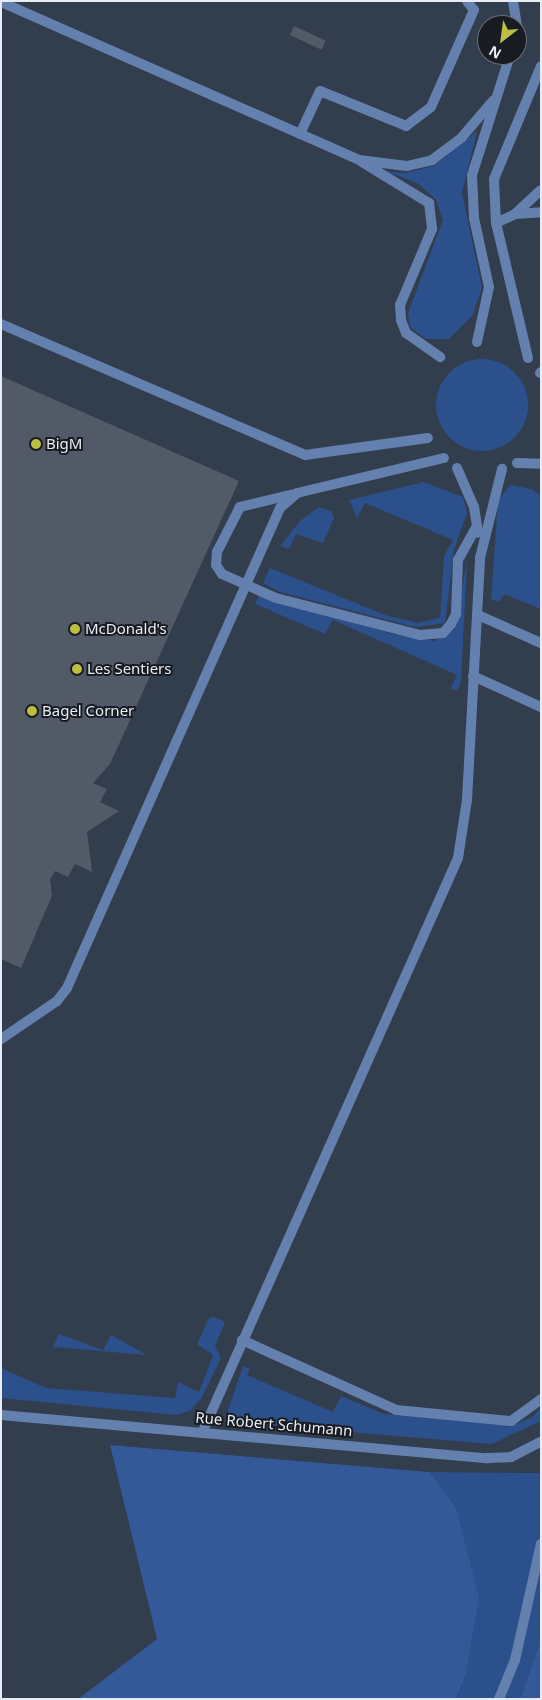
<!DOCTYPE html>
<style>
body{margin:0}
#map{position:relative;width:542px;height:1700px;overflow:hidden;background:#2c3440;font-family:"Noto Sans",sans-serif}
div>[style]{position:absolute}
.built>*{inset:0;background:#323d4e}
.green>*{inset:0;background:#2c508b}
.round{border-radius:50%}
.forest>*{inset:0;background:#335999}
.building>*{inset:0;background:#525a68;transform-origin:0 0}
.lane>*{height:10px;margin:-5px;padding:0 5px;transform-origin:5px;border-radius:5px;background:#6480ae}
.street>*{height:10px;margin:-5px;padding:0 5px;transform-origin:5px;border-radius:5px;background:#6480ae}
.dots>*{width:14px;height:14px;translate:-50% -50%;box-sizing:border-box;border:2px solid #181b21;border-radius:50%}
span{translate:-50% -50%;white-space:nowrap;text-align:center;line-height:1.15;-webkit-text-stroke:4px #181b21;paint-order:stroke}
.poi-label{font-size:15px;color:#e8edf5}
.left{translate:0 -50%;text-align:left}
.street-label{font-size:15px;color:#e8edf5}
.frame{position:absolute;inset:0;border:2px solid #e8edf5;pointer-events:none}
.north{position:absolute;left:477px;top:15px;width:50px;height:50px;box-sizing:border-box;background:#181b21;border:1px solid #6b6f76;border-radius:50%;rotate:210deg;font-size:14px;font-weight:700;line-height:20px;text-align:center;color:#e8edf5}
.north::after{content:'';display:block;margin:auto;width:18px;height:22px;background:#bdbf43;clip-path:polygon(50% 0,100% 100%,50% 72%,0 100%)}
</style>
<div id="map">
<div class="built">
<i style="clip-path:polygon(evenodd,1px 1px,541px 1px,541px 1473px,430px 1472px,110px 1445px,158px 1639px,78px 1699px,1px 1699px,1px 1px,487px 25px,517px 25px,517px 55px,487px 55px,487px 25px)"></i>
</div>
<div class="green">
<i style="clip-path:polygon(477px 131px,462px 193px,482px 288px,472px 316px,449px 339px,426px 339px,410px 327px,408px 313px,443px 220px,436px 200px,419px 184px,386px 171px,405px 173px,434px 166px)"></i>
<i class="round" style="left:436px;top:359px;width:92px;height:92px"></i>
<i style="clip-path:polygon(424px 482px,463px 497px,467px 513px,454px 550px,445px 623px,415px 627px,280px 592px,263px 583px,270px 568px,385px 615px,418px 623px,440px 618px,444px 556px,453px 540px,365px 503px,357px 518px,349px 500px)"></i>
<i style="clip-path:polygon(510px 485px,532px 489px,541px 496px,541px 609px,504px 594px,499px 602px,491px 599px,498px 501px)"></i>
<i style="clip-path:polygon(319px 507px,331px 511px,334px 518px,323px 543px,296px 534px,289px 549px,280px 546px,300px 521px)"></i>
<i style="clip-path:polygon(467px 560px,461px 682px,457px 690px,450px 689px,457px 675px,333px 620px,325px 634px,255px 604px,259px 596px,396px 635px,434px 641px,455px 629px)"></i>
<i style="clip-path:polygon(214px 1317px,225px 1322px,215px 1346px,221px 1358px,201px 1399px,190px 1411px,176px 1415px,1px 1398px,1px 1368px,46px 1388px,175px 1398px,178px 1382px,199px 1392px,213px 1355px,197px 1344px,209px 1318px)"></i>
<i style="clip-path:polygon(59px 1334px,103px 1350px,111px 1335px,147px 1355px,53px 1347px)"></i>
<i style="clip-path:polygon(243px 1366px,250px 1369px,247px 1375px,333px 1412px,341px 1396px,384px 1414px,513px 1425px,533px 1417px,541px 1407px,541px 1421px,492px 1444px,230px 1422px,226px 1416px)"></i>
<i style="clip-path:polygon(430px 1472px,541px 1473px,541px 1639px,520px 1699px,456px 1699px,465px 1677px,456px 1507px)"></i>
</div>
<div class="forest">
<i style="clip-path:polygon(110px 1445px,430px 1472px,456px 1507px,479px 1598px,465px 1677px,456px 1699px,78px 1699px,157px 1639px)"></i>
<i style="clip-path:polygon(541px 1639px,541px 1699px,520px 1699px)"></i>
</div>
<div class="building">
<i style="left:294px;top:26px;width:35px;height:10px;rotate:25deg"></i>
<i style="clip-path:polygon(1px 376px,239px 481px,110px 764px,93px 783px,107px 789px,100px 802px,119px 811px,87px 832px,92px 872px,75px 864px,68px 877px,55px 871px,50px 880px,52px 896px,21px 968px,1px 959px)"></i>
</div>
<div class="lane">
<i style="left:1px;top:2px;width:391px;rotate:23.8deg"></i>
<i style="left:359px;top:160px;width:48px;rotate:7.1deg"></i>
<i style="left:407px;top:166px;width:26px;rotate:-13deg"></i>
<i style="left:432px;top:160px;width:38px;rotate:-37deg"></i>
<i style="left:462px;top:137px;width:48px;rotate:-49.3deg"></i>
<i style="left:300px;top:134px;width:47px;rotate:-65.1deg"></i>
<i style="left:320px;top:91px;width:93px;rotate:22.1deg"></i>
<i style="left:406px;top:126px;width:31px;rotate:-37deg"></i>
<i style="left:431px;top:107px;width:106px;rotate:-66.1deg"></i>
<i style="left:474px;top:10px;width:11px;rotate:-128deg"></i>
<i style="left:362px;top:162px;width:79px;rotate:31.5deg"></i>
<i style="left:429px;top:203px;width:26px;rotate:83deg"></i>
<i style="left:432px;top:229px;width:82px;rotate:112.8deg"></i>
<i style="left:400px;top:305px;width:15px;rotate:86deg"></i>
<i style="left:401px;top:320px;width:14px;rotate:69deg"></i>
<i style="left:406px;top:333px;width:42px;rotate:35.2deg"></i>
<i style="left:515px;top:214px;width:35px;rotate:-43deg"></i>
<i style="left:496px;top:223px;width:21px;rotate:-25deg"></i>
<i style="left:515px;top:214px;width:26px;rotate:-4deg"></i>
<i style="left:1px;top:324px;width:331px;rotate:23.3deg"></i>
<i style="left:305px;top:455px;width:124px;rotate:-7.9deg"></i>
<i style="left:540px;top:373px;width:1px;rotate:-45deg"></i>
<i style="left:457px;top:468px;width:43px;rotate:66.4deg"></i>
<i style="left:474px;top:507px;width:26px;rotate:81deg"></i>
<i style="left:294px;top:494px;width:56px;rotate:166.5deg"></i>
<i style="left:240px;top:507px;width:51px;rotate:117.1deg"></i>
<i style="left:217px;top:552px;width:13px;rotate:94deg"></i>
<i style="left:216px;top:565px;width:11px;rotate:56deg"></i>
<i style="left:222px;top:574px;width:59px;rotate:24deg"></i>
<i style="left:276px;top:598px;width:149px;rotate:14.4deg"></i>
<i style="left:420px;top:635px;width:23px;rotate:-5deg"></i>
<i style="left:443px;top:633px;width:12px;rotate:-48deg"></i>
<i style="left:451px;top:624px;width:11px;rotate:-63deg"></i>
<i style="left:456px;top:614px;width:54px;rotate:-87.9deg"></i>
<i style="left:458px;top:560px;width:39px;rotate:-61deg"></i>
<i style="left:478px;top:615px;width:69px;rotate:24deg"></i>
<i style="left:473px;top:676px;width:75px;rotate:24.5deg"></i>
<i style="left:1px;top:1039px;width:68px;rotate:-34.2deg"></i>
<i style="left:57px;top:1001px;width:16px;rotate:-52deg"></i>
<i style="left:67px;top:988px;width:525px;rotate:-66.07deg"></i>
<i style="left:280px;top:508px;width:23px;rotate:-41deg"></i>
<i style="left:297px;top:493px;width:151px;rotate:-13.4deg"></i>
<i style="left:242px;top:1340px;width:169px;rotate:24.4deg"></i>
<i style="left:396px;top:1410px;width:116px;rotate:5.5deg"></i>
<i style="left:511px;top:1421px;width:37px;rotate:-36deg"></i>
<i style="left:202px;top:1433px;width:629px;rotate:-66deg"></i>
<i style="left:458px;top:858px;width:59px;rotate:-81.2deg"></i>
<i style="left:467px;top:800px;width:242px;rotate:-86.9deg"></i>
<i style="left:480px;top:558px;width:92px;rotate:-76.1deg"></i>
</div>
<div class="street">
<i style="left:513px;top:1px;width:24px;rotate:81deg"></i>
<i style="left:477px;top:342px;width:56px;rotate:-77.7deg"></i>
<i style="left:489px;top:287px;width:71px;rotate:-102.3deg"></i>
<i style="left:474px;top:218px;width:43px;rotate:-92.7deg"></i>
<i style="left:472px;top:175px;width:126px;rotate:-72.4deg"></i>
<i style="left:528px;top:358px;width:139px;rotate:-103.3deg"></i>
<i style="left:496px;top:223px;width:44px;rotate:-92.6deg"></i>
<i style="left:494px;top:179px;width:122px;rotate:-67.4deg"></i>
<i style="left:517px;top:463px;width:24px;rotate:2deg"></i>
<i style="left:1px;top:1415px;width:488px;rotate:5.1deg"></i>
<i style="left:487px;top:1458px;width:24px;rotate:-2deg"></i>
<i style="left:511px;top:1457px;width:34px;rotate:-27deg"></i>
<i style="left:499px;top:1699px;width:42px;rotate:-67.7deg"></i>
<i style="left:515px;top:1660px;width:119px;rotate:-77.4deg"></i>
</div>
<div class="dots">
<i style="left:36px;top:444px;background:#bdbf43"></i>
<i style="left:75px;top:629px;background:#bdbf43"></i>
<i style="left:77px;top:669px;background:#bdbf43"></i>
<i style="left:32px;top:711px;background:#bdbf43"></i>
</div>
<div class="poi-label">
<span class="left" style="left:46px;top:444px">BigM</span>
<span class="left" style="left:85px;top:629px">McDonald's</span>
<span class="left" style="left:87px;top:669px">Les Sentiers</span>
<span class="left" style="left:42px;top:711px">Bagel Corner</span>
</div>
<div class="street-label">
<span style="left:274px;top:1424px;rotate:5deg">Rue Robert Schumann</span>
</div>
<div class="frame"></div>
<div class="north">N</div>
</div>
